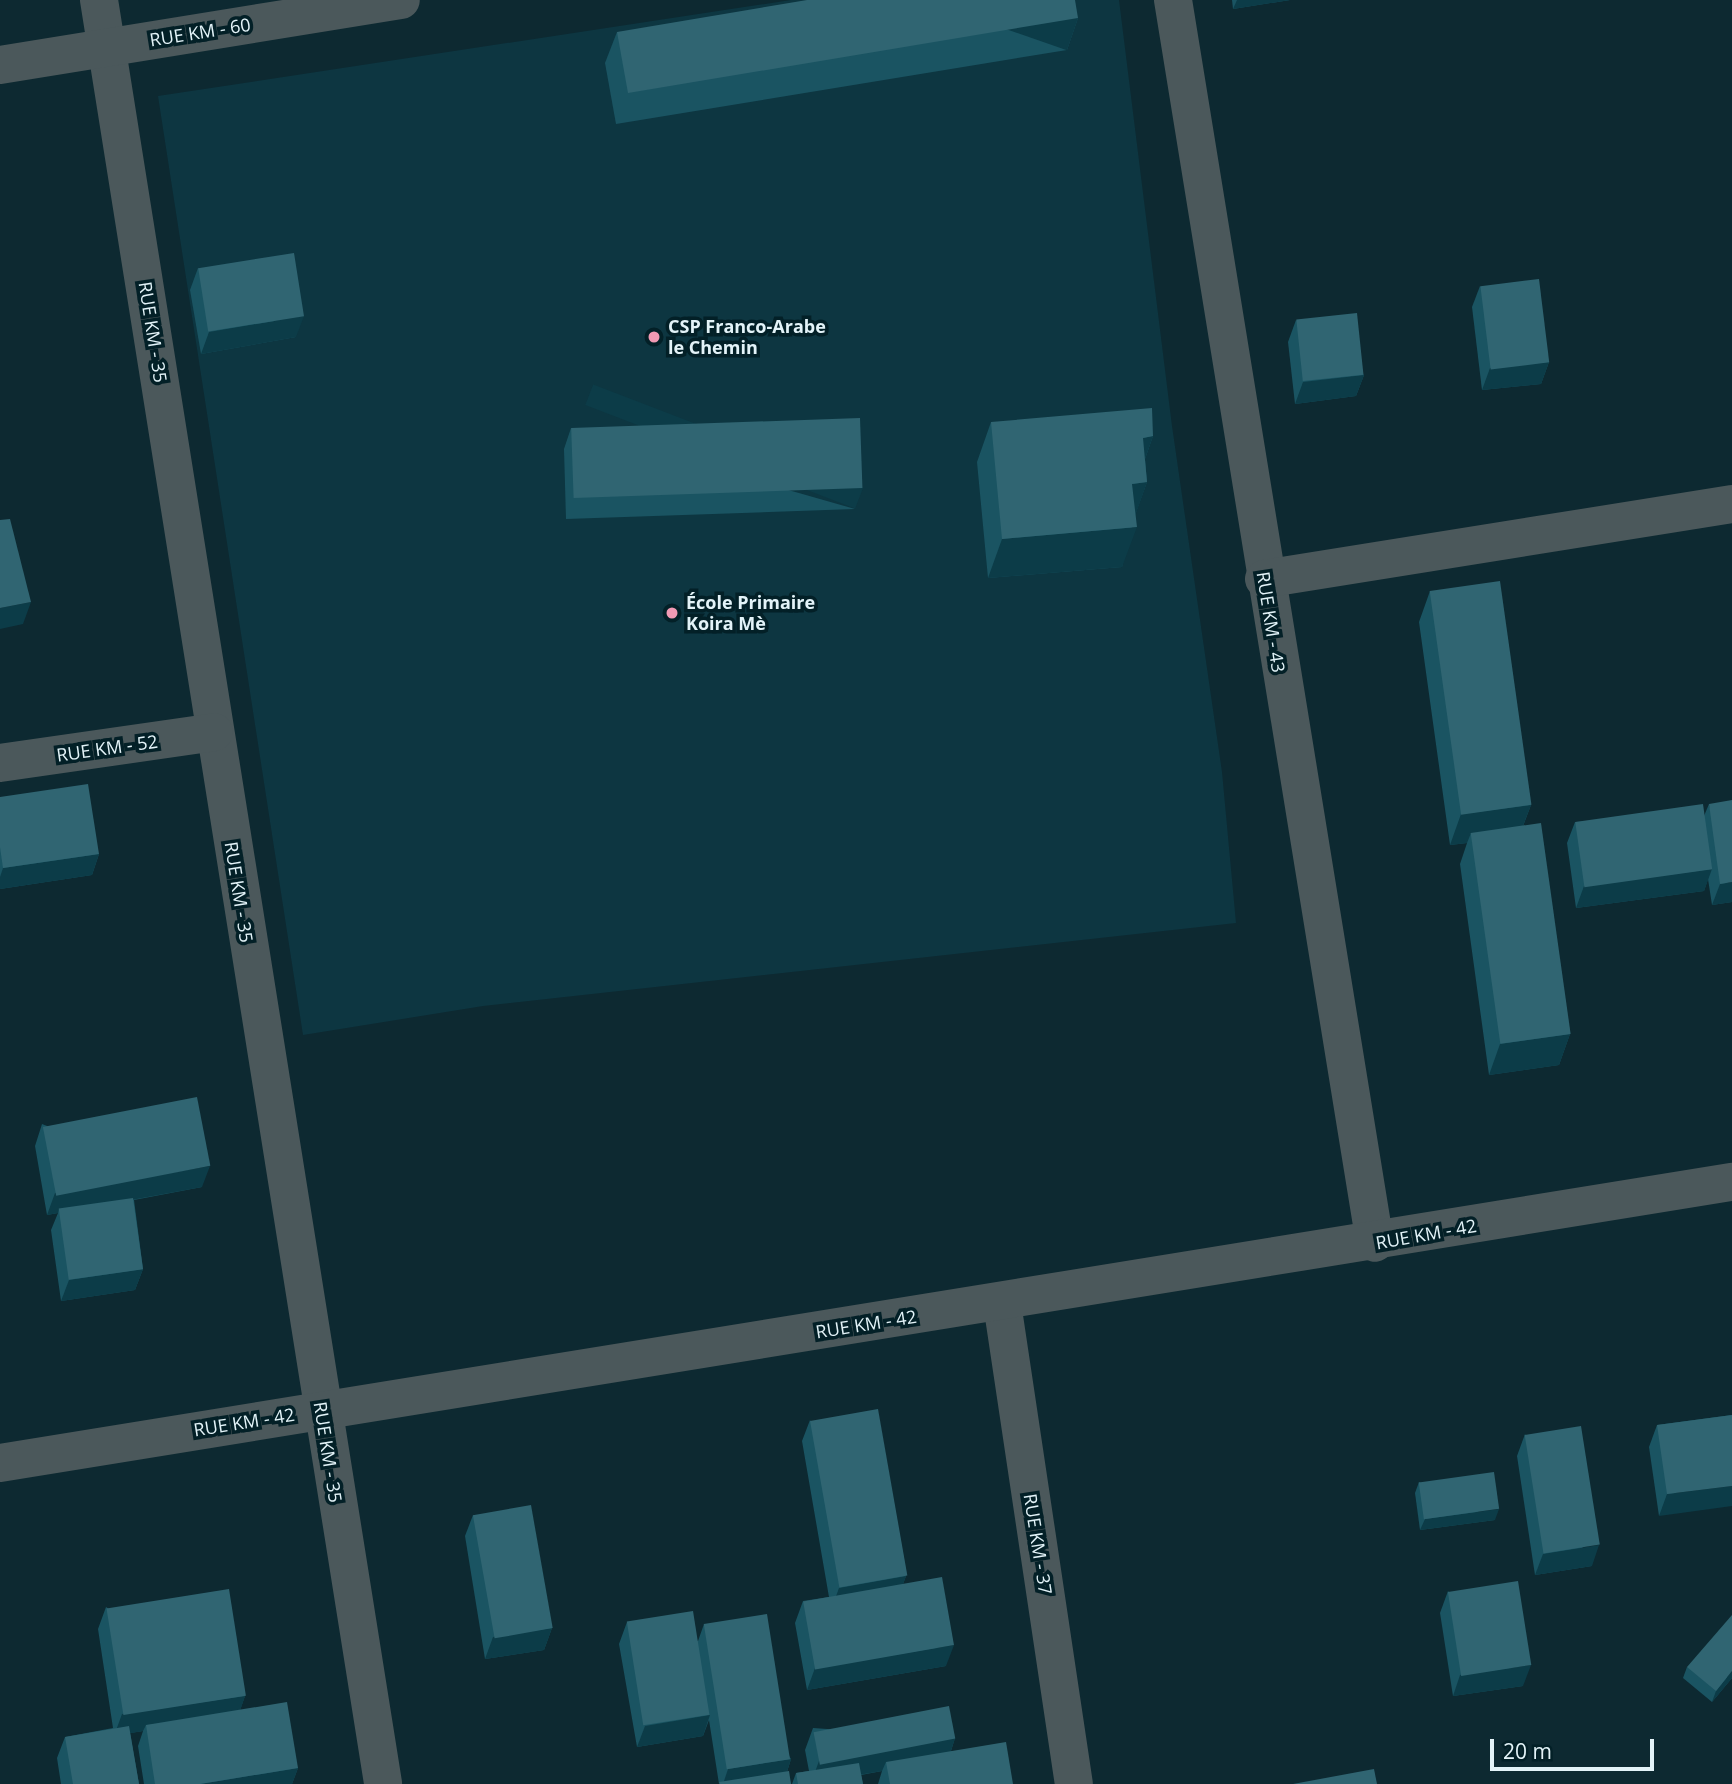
<!DOCTYPE html>
<meta charset="utf-8">
<style>
body{margin:0}
#map{position:relative;width:1732px;height:1784px;overflow:hidden;background:#0d2931;font-family:"Open Sans",sans-serif}
div>[style]{position:absolute}
.built>*{inset:0;background:#0d3641}
.street>*{height:38px;margin:-19px;padding:0 19px;transform-origin:19px;border-radius:19px;background:#4b585b}
.wall>*{inset:0;background:#1a5462}
.shaded-wall>*{inset:0;background:#0c3c48;transform-origin:0 0}
.building>*{inset:0;background:#306572;transform-origin:0 0}
.dots>*{width:19px;height:19px;translate:-50% -50%;box-sizing:border-box;border:4px solid #032027;border-radius:50%}
span{translate:-50% -50%;white-space:nowrap;text-align:center;line-height:1.15;-webkit-text-stroke:7px #032027;paint-order:stroke}
.street-label{font-size:18px;color:#e3f3f8}
.poi-label{font-size:18px;color:#e3f3f8;font-weight:700}
.left{translate:0 -50%;text-align:left}
.scale{position:absolute;left:1490px;top:1739px;width:164px;height:32px;box-sizing:border-box;border:4px solid #e3f3f8;border-top:0;padding-left:9px;font-size:21px;line-height:24px;white-space:nowrap;color:#e3f3f8;-webkit-text-stroke:5px #032027;paint-order:stroke}
</style>
<div id="map">
<div class="built">
<i style="clip-path:polygon(791px 0,1119px 0,1172px 426px,1222px 772px,1236px 923px,483px 1006px,303px 1035px,158px 96px)"></i>
</div>
<div class="street">
<i style="left:99px;top:0;width:1806px;rotate:80.95deg"></i>
<i style="left:1173px;top:0;width:1259px;rotate:80.77deg"></i>
<i style="left:0;top:65px;width:406px;rotate:-9.2deg"></i>
<i style="left:1264px;top:579px;width:474px;rotate:-9.1deg"></i>
<i style="left:0;top:763px;width:216px;rotate:-8.2deg"></i>
<i style="left:1002px;top:1303px;width:486px;rotate:81.5deg"></i>
<i style="left:0;top:1463px;width:1755px;rotate:-9.22deg"></i>
</div>
<div class="wall">
<i style="clip-path:polygon(1232px 0,1290px 0,1233px 9px)"></i>
<i style="clip-path:polygon(1078px 18px,1067px 50px,616px 124px,605px 63px,617px 32px)"></i>
<i style="clip-path:polygon(198px 268px,296px 337px,201px 354px,190px 290px)"></i>
<i style="clip-path:polygon(1480px 286px,1549px 362px,1541px 384px,1482px 390px,1472px 307px)"></i>
<i style="clip-path:polygon(1296px 320px,1364px 375px,1356px 396px,1295px 404px,1288px 342px)"></i>
<i style="clip-path:polygon(991px 422px,1153px 436px,1145px 459px,1147px 482px,1135px 515px,1122px 567px,988px 578px,977px 462px)"></i>
<i style="clip-path:polygon(571px 428px,855px 509px,566px 519px,564px 449px)"></i>
<i style="clip-path:polygon(1430px 591px,1531px 805px,1523px 826px,1570px 1034px,1559px 1065px,1489px 1075px,1460px 864px,1467px 843px,1450px 845px,1419px 622px)"></i>
<i style="clip-path:polygon(0 797px,99px 854px,92px 875px,0 889px)"></i>
<i style="clip-path:polygon(1709px 804px,1732px 902px,1712px 905px,1708px 879px,1704px 891px,1576px 908px,1567px 843px,1575px 822px,1704px 816px)"></i>
<i style="clip-path:polygon(42px 1124px,202px 1187px,134px 1200px,143px 1269px,135px 1290px,61px 1301px,51px 1230px,58px 1213px,47px 1215px,35px 1146px)"></i>
<i style="clip-path:polygon(1732px 1415px,1659px 1516px,1649px 1447px,1657px 1425px)"></i>
<i style="clip-path:polygon(810px 1420px,906px 1576px,903px 1584px,946px 1666px,807px 1690px,795px 1623px,803px 1601px,829px 1597px,802px 1441px)"></i>
<i style="clip-path:polygon(1525px 1434px,1592px 1566px,1535px 1575px,1517px 1456px)"></i>
<i style="clip-path:polygon(1419px 1482px,1495px 1520px,1420px 1530px,1415px 1493px)"></i>
<i style="clip-path:polygon(473px 1515px,552px 1628px,544px 1650px,485px 1659px,465px 1536px)"></i>
<i style="clip-path:polygon(1448px 1591px,1523px 1686px,1453px 1696px,1440px 1613px)"></i>
<i style="clip-path:polygon(106px 1607px,245px 1696px,240px 1710px,298px 1768px,292px 1784px,144px 1784px,138px 1746px,143px 1731px,130px 1733px,139px 1784px,61px 1784px,57px 1758px,65px 1737px,113px 1728px,98px 1629px)"></i>
<i style="clip-path:polygon(627px 1622px,698px 1641px,704px 1624px,791px 1759px,787px 1772px,791px 1784px,719px 1784px,709px 1720px,703px 1736px,637px 1747px,619px 1644px)"></i>
<i style="clip-path:polygon(1687px 1667px,1732px 1678px,1712px 1702px,1683px 1678px)"></i>
<i style="clip-path:polygon(813px 1728px,955px 1738px,951px 1751px,1013px 1784px,878px 1784px,882px 1771px,861px 1775px,863px 1784px,792px 1784px,796px 1773px,809px 1771px,805px 1750px)"></i>
</div>
<div class="shaded-wall">
<i style="clip-path:polygon(1237px 0,1290px 0,1233px 9px)"></i>
<i style="left:1078px;top:18px;width:34px;height:456px;rotate:109deg"></i>
<i style="clip-path:polygon(304px 316px,296px 337px,201px 354px,209px 332px)"></i>
<i style="clip-path:polygon(1549px 362px,1541px 384px,1482px 390px,1490px 368px)"></i>
<i style="clip-path:polygon(1364px 375px,1356px 396px,1295px 404px,1303px 382px)"></i>
<i style="clip-path:polygon(1153px 436px,1139px 476px,1143px 438px)"></i>
<i style="clip-path:polygon(1147px 482px,1133px 522px,1132px 484px)"></i>
<i style="left:863px;top:488px;width:22px;height:289px;rotate:111deg"></i>
<i style="clip-path:polygon(1137px 527px,1122px 567px,988px 578px,1002px 539px)"></i>
<i style="clip-path:polygon(31px 602px,23px 624px,0 629px,0 608px)"></i>
<i style="clip-path:polygon(1531px 805px,1519px 836px,1471px 833px,1467px 843px,1450px 845px,1461px 814px)"></i>
<i style="clip-path:polygon(99px 854px,92px 875px,0 889px,0 877px,3px 868px)"></i>
<i style="clip-path:polygon(1712px 869px,1704px 891px,1576px 908px,1584px 886px)"></i>
<i style="clip-path:polygon(1732px 882px,1732px 902px,1712px 905px,1720px 884px)"></i>
<i style="clip-path:polygon(1570px 1034px,1559px 1065px,1489px 1075px,1500px 1044px)"></i>
<i style="clip-path:polygon(210px 1166px,202px 1187px,60px 1213px,59px 1209px,58px 1213px,47px 1215px,55px 1193px)"></i>
<i style="clip-path:polygon(143px 1269px,135px 1290px,61px 1301px,69px 1280px)"></i>
<i style="clip-path:polygon(1732px 1486px,1732px 1506px,1659px 1516px,1667px 1494px)"></i>
<i style="clip-path:polygon(1499px 1509px,1495px 1520px,1420px 1530px,1425px 1519px)"></i>
<i style="clip-path:polygon(1599px 1545px,1592px 1566px,1535px 1575px,1543px 1554px)"></i>
<i style="clip-path:polygon(906px 1576px,898px 1598px,831px 1610px,839px 1588px)"></i>
<i style="clip-path:polygon(552px 1628px,544px 1650px,485px 1659px,493px 1637px)"></i>
<i style="clip-path:polygon(954px 1645px,946px 1666px,807px 1690px,815px 1668px)"></i>
<i style="clip-path:polygon(1531px 1665px,1523px 1686px,1453px 1696px,1460px 1675px)"></i>
<i style="clip-path:polygon(1732px 1671px,1732px 1678px,1712px 1702px,1716px 1691px)"></i>
<i style="clip-path:polygon(245px 1696px,238px 1717px,146px 1725px,143px 1731px,114px 1736px,122px 1714px)"></i>
<i style="clip-path:polygon(710px 1715px,703px 1736px,637px 1747px,645px 1726px)"></i>
<i style="clip-path:polygon(955px 1738px,948px 1760px,886px 1762px,882px 1771px,811px 1783px,819px 1761px)"></i>
<i style="clip-path:polygon(791px 1759px,784px 1781px,723px 1784px,728px 1769px)"></i>
<i style="clip-path:polygon(298px 1768px,292px 1784px,200px 1784px)"></i>
</div>
<div class="building">
<i style="clip-path:polygon(807px 0,1075px 0,1078px 18px,628px 93px,617px 32px)"></i>
<i style="left:294px;top:253px;width:64px;height:97px;rotate:81deg"></i>
<i style="left:1539px;top:279px;width:84px;height:59px;rotate:83deg"></i>
<i style="left:1357px;top:313px;width:62px;height:61px;rotate:84deg"></i>
<i style="clip-path:polygon(1152px 408px,1153px 436px,1143px 438px,1147px 482px,1132px 484px,1137px 527px,1002px 539px,991px 422px)"></i>
<i style="left:860px;top:418px;width:70px;height:289px;rotate:88deg"></i>
<i style="clip-path:polygon(10px 519px,31px 602px,0 608px,0 520px)"></i>
<i style="left:1500px;top:581px;width:226px;height:71px;rotate:82deg"></i>
<i style="clip-path:polygon(88px 784px,99px 854px,3px 868px,0 847px,0 797px)"></i>
<i style="clip-path:polygon(1732px 800px,1732px 882px,1720px 884px,1709px 804px)"></i>
<i style="left:1703px;top:804px;width:66px;height:129px;rotate:82deg"></i>
<i style="left:1541px;top:823px;width:213px;height:71px;rotate:82deg"></i>
<i style="left:197px;top:1097px;width:70px;height:157px;rotate:79deg"></i>
<i style="left:133px;top:1198px;width:72px;height:75px;rotate:82deg"></i>
<i style="left:878px;top:1409px;width:169px;height:69px;rotate:80deg"></i>
<i style="clip-path:polygon(1732px 1415px,1732px 1486px,1667px 1494px,1657px 1425px)"></i>
<i style="left:1581px;top:1426px;width:120px;height:57px;rotate:81deg"></i>
<i style="left:1494px;top:1472px;width:37px;height:76px;rotate:82deg"></i>
<i style="left:531px;top:1505px;width:125px;height:59px;rotate:80deg"></i>
<i style="left:942px;top:1577px;width:69px;height:141px;rotate:80deg"></i>
<i style="left:1518px;top:1581px;width:85px;height:71px;rotate:81deg"></i>
<i style="left:229px;top:1589px;width:108px;height:124px;rotate:81deg"></i>
<i style="left:693px;top:1611px;width:105px;height:67px;rotate:81deg"></i>
<i style="left:767px;top:1614px;width:147px;height:64px;rotate:81deg"></i>
<i style="clip-path:polygon(1732px 1615px,1732px 1671px,1716px 1691px,1687px 1667px)"></i>
<i style="clip-path:polygon(287px 1702px,298px 1768px,200px 1784px,155px 1784px,146px 1725px)"></i>
<i style="left:949px;top:1706px;width:33px;height:138px;rotate:79deg"></i>
<i style="clip-path:polygon(129px 1726px,139px 1784px,73px 1784px,65px 1737px)"></i>
<i style="clip-path:polygon(1006px 1742px,1013px 1784px,890px 1784px,886px 1762px)"></i>
<i style="clip-path:polygon(859px 1763px,863px 1784px,798px 1784px,796px 1773px)"></i>
<i style="clip-path:polygon(1374px 1769px,1377px 1784px,1293px 1784px)"></i>
<i style="clip-path:polygon(789px 1771px,791px 1784px,720px 1784px,719px 1782px)"></i>
</div>
<div class="dots">
<i style="left:654px;top:337px;background:#f19ab4"></i>
<i style="left:672px;top:613px;background:#f19ab4"></i>
</div>
<div class="street-label">
<span style="left:200px;top:32px;rotate:-9deg">RUE KM - 60</span>
<span style="left:153px;top:332px;rotate:81deg">RUE KM - 35</span>
<span style="left:1271px;top:622px;rotate:81deg">RUE KM - 43</span>
<span style="left:107px;top:748px;rotate:-8deg">RUE KM - 52</span>
<span style="left:239px;top:892px;rotate:81deg">RUE KM - 35</span>
<span style="left:1426px;top:1234px;rotate:-10deg">RUE KM - 42</span>
<span style="left:866px;top:1324px;rotate:-9deg">RUE KM - 42</span>
<span style="left:244px;top:1422px;rotate:-9deg">RUE KM - 42</span>
<span style="left:328px;top:1452px;rotate:81deg">RUE KM - 35</span>
<span style="left:1038px;top:1544px;rotate:81deg">RUE KM - 37</span>
</div>
<div class="poi-label">
<span class="left" style="left:668px;top:337px">CSP Franco-Arabe<br>le Chemin</span>
<span class="left" style="left:686px;top:613px">École Primaire<br>Koira Mè</span>
</div>
<div class="scale">20 m</div>
</div>
